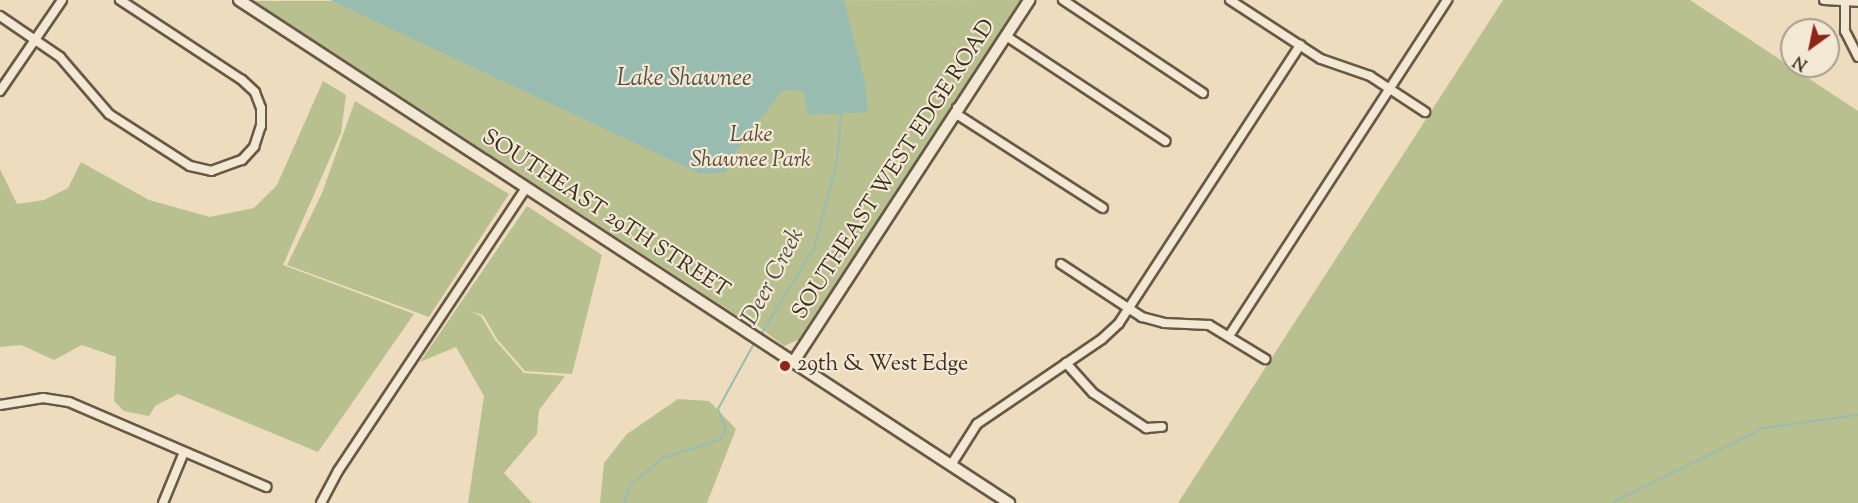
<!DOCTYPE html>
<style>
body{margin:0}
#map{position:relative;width:1858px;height:503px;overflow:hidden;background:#eddcbd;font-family:"Sorts Mill Goudy",serif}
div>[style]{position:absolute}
.green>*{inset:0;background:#b9c090}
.water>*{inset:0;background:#99bcb1}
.stream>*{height:2px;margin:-1px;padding:0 1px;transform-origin:1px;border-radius:1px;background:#99bcb1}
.roads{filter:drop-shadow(2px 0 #685946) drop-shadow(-2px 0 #685946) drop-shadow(0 2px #685946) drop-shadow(0 -2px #685946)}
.street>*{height:8px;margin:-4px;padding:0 4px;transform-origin:4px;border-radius:4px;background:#f3e8d4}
.secondary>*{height:10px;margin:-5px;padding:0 5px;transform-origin:5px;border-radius:5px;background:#f3e8d4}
.dots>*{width:16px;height:16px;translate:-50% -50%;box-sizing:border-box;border:3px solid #f3e8d4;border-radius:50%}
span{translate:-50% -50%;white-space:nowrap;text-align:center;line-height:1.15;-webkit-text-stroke:4.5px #f3e8d4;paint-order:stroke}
.park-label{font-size:22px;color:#544a36;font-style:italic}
.street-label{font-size:22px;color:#3b2d1f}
.poi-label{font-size:22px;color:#3b2d1f}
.left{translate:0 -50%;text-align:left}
.water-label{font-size:24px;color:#525144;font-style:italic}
.north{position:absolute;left:1780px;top:18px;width:60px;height:60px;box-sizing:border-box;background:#f3e8d4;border:2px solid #a99d8c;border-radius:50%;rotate:213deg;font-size:16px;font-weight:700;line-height:24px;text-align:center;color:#3b2d1f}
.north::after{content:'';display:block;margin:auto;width:21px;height:27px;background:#8f2418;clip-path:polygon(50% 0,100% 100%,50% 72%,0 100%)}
</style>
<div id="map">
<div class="green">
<i style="clip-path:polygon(1026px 0,800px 339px,784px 346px,747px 318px,741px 318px,254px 1px)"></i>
<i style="clip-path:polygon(1503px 0,1690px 0,1858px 111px,1858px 503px,1178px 503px)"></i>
<i style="clip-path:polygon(323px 81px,346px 95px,341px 133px,283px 265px,414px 314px,318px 452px,178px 394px,155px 406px,149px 416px,124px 411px,114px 401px,116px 357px,82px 345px,54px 360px,21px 345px,0 347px,0 169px,17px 204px,44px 200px,68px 188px,81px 162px,149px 200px,210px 217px,254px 208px,277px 185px)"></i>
<i style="clip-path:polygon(355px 101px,509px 194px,429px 317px,287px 265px,322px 193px)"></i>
<i style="clip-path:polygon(527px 206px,602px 255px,572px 374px,525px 371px,497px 339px,483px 315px,470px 311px,481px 316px,495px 340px,524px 373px,565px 376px,539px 410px,537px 434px,504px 473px,532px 503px,468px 503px,484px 396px,456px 347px,420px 362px)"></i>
<i style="clip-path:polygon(678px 399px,709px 401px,736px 429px,707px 503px,600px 503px,604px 463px,627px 434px)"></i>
</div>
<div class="water">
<i style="clip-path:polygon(330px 0,844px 0,865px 82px,868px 112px,808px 115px,803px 91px,783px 90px,735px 152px,727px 172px,701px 174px)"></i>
</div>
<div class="stream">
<i style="left:760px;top:336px;width:103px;rotate:-58.5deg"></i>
<i style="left:814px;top:248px;width:89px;rotate:-75deg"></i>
<i style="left:837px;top:162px;width:51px;rotate:-85.5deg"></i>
<i style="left:624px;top:503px;width:19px;rotate:-72deg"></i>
<i style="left:630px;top:485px;width:43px;rotate:-39.3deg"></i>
<i style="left:663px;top:458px;width:61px;rotate:-18.1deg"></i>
<i style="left:721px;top:439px;width:11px;rotate:-63deg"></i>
<i style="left:726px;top:429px;width:22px;rotate:-112deg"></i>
<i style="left:718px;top:409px;width:79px;rotate:-61.2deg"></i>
<i style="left:1612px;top:503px;width:169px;rotate:-26.4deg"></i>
<i style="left:1763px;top:428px;width:96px;rotate:-7.8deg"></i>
</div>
<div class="roads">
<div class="street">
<i style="left:1063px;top:0;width:168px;rotate:33.6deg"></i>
<i style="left:1230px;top:0;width:108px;rotate:33deg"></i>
<i style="left:1321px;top:59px;width:52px;rotate:19.1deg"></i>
<i style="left:1370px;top:76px;width:66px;rotate:33.2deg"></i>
<i style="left:1824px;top:0;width:34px;rotate:3deg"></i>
<i style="left:1845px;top:2px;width:29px;rotate:90deg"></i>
<i style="left:1845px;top:31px;width:29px;rotate:63deg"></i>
<i style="left:0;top:16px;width:73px;rotate:34.3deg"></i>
<i style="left:60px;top:57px;width:75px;rotate:49.3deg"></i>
<i style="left:109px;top:114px;width:96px;rotate:32.7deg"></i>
<i style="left:190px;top:166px;width:22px;rotate:13deg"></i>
<i style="left:211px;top:171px;width:33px;rotate:-20deg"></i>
<i style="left:242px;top:160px;width:18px;rotate:-47deg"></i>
<i style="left:254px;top:147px;width:22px;rotate:-72deg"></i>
<i style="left:261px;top:126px;width:18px;rotate:-90deg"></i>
<i style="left:261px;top:108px;width:17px;rotate:-111deg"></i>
<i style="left:255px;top:92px;width:18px;rotate:-137deg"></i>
<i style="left:242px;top:80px;width:146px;rotate:-146.7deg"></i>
<i style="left:1006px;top:36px;width:191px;rotate:33.4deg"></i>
<i style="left:0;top:91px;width:110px;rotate:-55.7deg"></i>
<i style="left:957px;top:108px;width:7px;rotate:82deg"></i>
<i style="left:958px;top:115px;width:172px;rotate:32.7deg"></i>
<i style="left:1061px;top:264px;width:97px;rotate:33.2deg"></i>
<i style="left:1142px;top:317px;width:23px;rotate:15deg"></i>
<i style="left:1164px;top:323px;width:45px;rotate:2.5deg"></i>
<i style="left:1209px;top:325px;width:66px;rotate:31.3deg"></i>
<i style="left:1229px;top:336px;width:401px;rotate:-57deg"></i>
<i style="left:1066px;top:363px;width:40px;rotate:48deg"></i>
<i style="left:1093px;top:393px;width:64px;rotate:33.4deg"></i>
<i style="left:1146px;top:428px;width:16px;rotate:-4deg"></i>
<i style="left:0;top:405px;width:44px;rotate:-9.2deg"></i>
<i style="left:43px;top:398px;width:26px;rotate:9deg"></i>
<i style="left:69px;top:402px;width:215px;rotate:23.3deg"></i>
<i style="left:951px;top:465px;width:49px;rotate:-57.6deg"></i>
<i style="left:977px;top:424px;width:151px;rotate:-34.2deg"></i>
<i style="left:1102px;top:339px;width:23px;rotate:-43deg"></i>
<i style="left:1119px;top:323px;width:332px;rotate:-56.9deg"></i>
<i style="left:163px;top:503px;width:55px;rotate:-67.6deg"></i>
<i style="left:321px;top:503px;width:36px;rotate:-62deg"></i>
<i style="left:338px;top:471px;width:340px;rotate:-56.4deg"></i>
</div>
<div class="secondary">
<i style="left:239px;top:0;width:920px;rotate:33.15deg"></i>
<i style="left:794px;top:361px;width:431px;rotate:-56.9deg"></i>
</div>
</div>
<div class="dots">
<i style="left:785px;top:366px;background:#8f2418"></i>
</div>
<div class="park-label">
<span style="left:751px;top:149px">Lake<br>Shawnee Park</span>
</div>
<div class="street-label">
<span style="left:895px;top:170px;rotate:-57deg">SOUTHEAST WEST EDGE ROAD</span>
<span style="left:605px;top:215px;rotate:33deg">SOUTHEAST 29TH STREET</span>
</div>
<div class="poi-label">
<span class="left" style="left:797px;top:366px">29th &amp; West Edge</span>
</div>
<div class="water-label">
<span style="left:684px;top:80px">Lake Shawnee</span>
<span style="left:774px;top:277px;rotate:-62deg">Deer Creek</span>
</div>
<div class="north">N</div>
</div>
